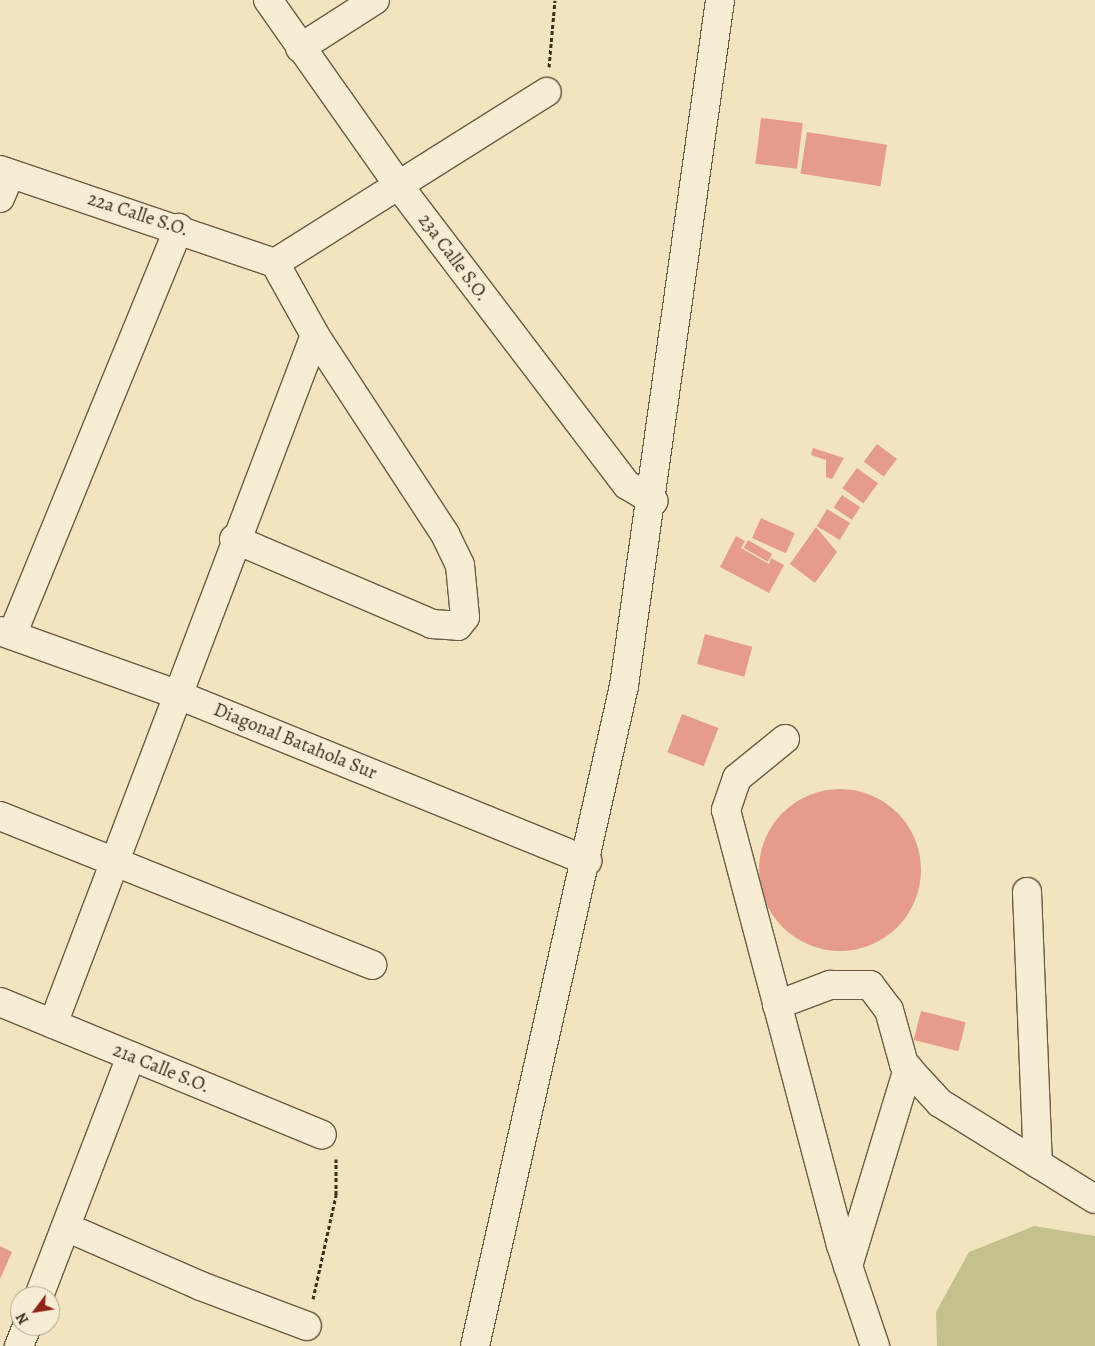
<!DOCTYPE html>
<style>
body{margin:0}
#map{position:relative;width:1095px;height:1346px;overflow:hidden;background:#f2e4bf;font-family:Alegreya,serif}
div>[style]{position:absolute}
.green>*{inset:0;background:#c3c18c}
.building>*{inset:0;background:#e59c8d;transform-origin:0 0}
.round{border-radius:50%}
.path>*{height:3px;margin-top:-1.5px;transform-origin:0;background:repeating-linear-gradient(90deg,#3d2e1a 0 4px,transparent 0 6.5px)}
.roads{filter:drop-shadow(1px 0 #6a5c43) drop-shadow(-1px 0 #6a5c43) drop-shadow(0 1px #6a5c43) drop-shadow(0 -1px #6a5c43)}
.minor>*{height:28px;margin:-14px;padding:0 14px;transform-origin:14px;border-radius:14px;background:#f7edd5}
span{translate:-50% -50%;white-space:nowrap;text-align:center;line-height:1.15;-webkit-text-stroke:4px #f7edd5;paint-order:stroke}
.street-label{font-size:19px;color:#3d2e1a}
.north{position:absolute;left:10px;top:1286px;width:50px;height:50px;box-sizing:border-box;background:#f7edd5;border:1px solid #ada18a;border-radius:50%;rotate:239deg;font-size:14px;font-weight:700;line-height:20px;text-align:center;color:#3d2e1a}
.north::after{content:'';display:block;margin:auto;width:18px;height:22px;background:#8f2418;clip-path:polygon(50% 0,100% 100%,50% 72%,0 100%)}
</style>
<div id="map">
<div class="green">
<i style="clip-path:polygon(1034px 1226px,1095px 1236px,1095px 1346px,937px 1346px,936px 1312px,969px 1252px)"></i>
</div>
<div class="building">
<i style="left:761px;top:118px;width:42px;height:46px;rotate:7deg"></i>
<i style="left:807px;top:132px;width:81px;height:42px;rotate:9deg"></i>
<i style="left:877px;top:444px;width:25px;height:22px;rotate:37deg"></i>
<i style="clip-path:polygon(813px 448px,844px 458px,832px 479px,826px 477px,826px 460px,811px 455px)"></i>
<i style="left:857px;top:468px;width:26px;height:25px;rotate:36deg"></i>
<i style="left:842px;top:495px;width:22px;height:15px;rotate:34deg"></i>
<i style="left:827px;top:509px;width:27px;height:20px;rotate:31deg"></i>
<i style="left:761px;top:518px;width:37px;height:22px;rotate:24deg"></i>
<i style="clip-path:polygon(816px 527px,837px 552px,815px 583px,790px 564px)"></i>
<i style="clip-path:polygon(736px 536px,745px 541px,741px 548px,769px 564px,771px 558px,784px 565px,769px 593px,720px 567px)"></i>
<i style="left:748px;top:540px;width:28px;height:9px;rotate:30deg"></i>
<i style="left:705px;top:634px;width:49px;height:31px;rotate:15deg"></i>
<i style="left:682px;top:714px;width:39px;height:41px;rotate:21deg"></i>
<i class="round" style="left:759px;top:789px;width:162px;height:162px"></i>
<i style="left:921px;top:1011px;width:46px;height:30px;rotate:14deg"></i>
<i style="clip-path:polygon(0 1246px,12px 1252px,0 1279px)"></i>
</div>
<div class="path">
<i style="left:549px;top:67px;width:67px;rotate:-84.9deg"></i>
<i style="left:313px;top:1299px;width:107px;rotate:-77.5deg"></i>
<i style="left:336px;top:1195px;width:36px;rotate:-90deg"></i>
</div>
<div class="roads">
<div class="minor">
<i style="left:268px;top:0;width:228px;rotate:54.8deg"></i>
<i style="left:399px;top:186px;width:376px;rotate:52.7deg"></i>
<i style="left:627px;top:485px;width:31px;rotate:31deg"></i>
<i style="left:300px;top:48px;width:89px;rotate:-32.6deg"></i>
<i style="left:0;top:170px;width:290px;rotate:18.7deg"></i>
<i style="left:0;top:198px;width:26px;rotate:-67deg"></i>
<i style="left:275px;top:263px;width:321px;rotate:-32.2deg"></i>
<i style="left:234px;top:539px;width:215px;rotate:23.2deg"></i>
<i style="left:432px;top:624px;width:26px;rotate:4deg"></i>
<i style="left:458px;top:626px;width:11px;rotate:-52deg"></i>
<i style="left:465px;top:617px;width:52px;rotate:-95.5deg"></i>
<i style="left:460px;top:565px;width:34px;rotate:-116deg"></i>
<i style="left:445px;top:534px;width:238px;rotate:-123.2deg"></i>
<i style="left:315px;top:335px;width:82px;rotate:-119.1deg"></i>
<i style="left:0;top:631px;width:187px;rotate:19.7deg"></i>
<i style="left:176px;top:694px;width:444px;rotate:22.1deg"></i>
<i style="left:12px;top:635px;width:440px;rotate:-67.7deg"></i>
<i style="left:785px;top:739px;width:62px;rotate:140.9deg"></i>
<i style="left:737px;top:778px;width:34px;rotate:109deg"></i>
<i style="left:726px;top:810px;width:450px;rotate:75.2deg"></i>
<i style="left:841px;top:1245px;width:107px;rotate:71.4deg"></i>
<i style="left:0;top:816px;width:401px;rotate:21.8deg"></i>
<i style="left:1027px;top:892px;width:272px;rotate:87.7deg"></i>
<i style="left:0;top:1002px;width:348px;rotate:22.4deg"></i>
<i style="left:777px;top:1005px;width:57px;rotate:-20.7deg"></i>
<i style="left:830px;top:985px;width:40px"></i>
<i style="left:870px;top:985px;width:31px;rotate:53deg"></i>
<i style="left:889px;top:1010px;width:56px;rotate:74.5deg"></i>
<i style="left:904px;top:1064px;width:53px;rotate:47.3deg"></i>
<i style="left:940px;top:1103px;width:182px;rotate:31.8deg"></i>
<i style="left:53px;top:1024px;width:737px;rotate:-69.18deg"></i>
<i style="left:66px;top:1227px;width:147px;rotate:23.6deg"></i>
<i style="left:201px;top:1286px;width:113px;rotate:20.7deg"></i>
<i style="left:848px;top:1266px;width:207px;rotate:-73.1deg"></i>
<i style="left:39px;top:1296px;width:257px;rotate:-69deg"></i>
<i style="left:19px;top:1346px;width:22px;rotate:-68deg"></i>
<i style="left:475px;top:1346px;width:677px;rotate:-77.28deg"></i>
<i style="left:624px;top:686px;width:693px;rotate:-82.03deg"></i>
</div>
</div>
<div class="street-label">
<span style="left:138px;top:215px;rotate:18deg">22a Calle S.O.</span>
<span style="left:453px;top:258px;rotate:53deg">23a Calle S.O.</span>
<span style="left:295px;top:742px;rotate:22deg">Diagonal Batahola Sur</span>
<span style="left:161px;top:1069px;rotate:22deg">21a Calle S.O.</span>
</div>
<div class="north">N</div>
</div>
